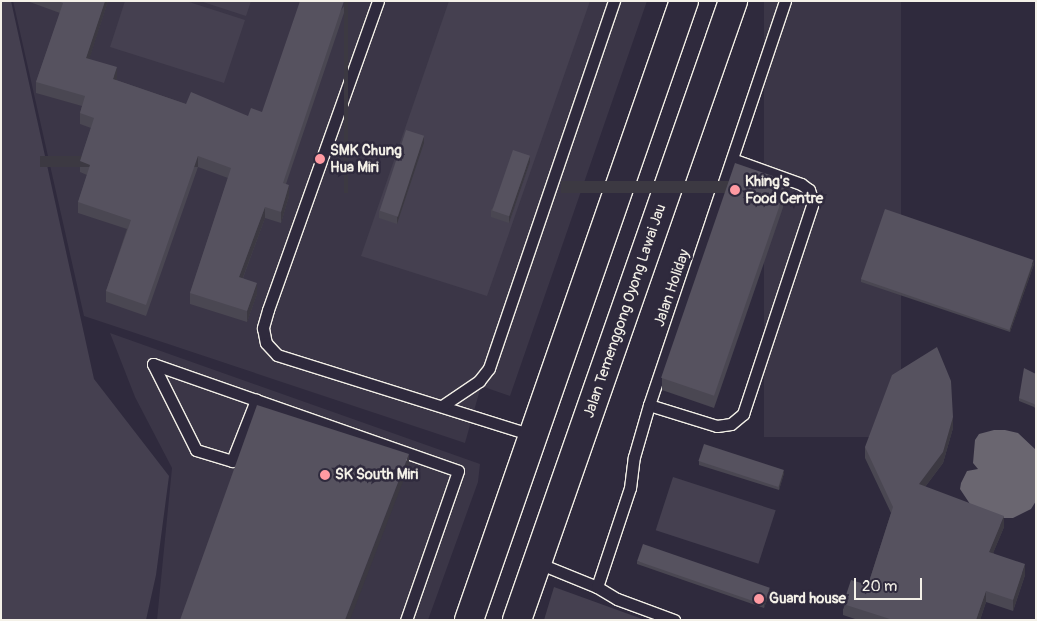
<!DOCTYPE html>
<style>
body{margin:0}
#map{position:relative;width:1037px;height:621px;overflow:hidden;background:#2f2a3d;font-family:Pangolin,sans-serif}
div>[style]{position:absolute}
.built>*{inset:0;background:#3b3647;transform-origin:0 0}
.green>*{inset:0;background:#454050;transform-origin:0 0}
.water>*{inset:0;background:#6a6670}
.roads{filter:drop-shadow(1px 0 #f4f1e8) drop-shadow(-1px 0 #f4f1e8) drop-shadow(0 1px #f4f1e8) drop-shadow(0 -1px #f4f1e8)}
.lane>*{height:11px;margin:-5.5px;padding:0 5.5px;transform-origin:5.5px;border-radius:5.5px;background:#2f2a3d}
.primary>*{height:28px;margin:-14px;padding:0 14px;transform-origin:14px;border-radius:14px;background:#2f2a3d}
.wall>*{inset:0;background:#4a4752}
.shaded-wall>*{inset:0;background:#3c3942;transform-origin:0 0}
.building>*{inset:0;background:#56525f;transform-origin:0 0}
.dots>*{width:14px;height:14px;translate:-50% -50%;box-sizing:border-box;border:2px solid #2f2a3d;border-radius:50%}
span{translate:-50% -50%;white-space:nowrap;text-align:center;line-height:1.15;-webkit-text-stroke:5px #2f2a3d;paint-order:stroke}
.poi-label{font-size:15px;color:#f4f1e8;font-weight:700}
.left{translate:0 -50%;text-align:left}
.street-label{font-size:15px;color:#f4f1e8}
.frame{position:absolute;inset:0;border:2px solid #f4f1e8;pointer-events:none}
.scale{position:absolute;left:854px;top:578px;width:68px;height:22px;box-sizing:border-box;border:2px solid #f4f1e8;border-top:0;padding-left:6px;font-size:15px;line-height:18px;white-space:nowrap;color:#f4f1e8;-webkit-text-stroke:4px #2f2a3d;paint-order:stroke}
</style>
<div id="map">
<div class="built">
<i style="clip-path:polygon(13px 1px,647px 1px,510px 396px,481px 386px,465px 443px,84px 316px)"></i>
<i style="left:764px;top:1px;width:137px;height:436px"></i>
<i style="clip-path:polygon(110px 333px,480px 464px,478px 482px,428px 620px,157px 620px,172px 468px,135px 397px)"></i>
</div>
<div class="green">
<i style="clip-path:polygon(1px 1px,11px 1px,94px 379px,169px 476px,156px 575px,146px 620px,1px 620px)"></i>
<i style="clip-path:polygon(125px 1px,186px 1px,245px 20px,224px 83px,110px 47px)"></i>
<i style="clip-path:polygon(200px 1px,251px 1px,246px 16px)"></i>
<i style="clip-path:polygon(449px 1px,590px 1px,487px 296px,361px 256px)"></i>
<i style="left:673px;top:477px;width:108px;height:56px;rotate:18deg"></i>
<i style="clip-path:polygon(554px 587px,645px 620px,544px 620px)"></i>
</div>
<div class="water">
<i style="clip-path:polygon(994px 430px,1005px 430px,1018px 433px,1036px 450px,1036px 501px,1031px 509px,1013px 518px,1002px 518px,970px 504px,960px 489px,961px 483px,967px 471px,978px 469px,973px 463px,975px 440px,979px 434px)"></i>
</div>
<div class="roads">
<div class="lane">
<i style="left:378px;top:1px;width:328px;rotate:109.6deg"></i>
<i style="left:268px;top:310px;width:19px;rotate:106deg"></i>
<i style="left:263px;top:328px;width:15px;rotate:79deg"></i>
<i style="left:266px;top:343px;width:16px;rotate:47deg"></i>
<i style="left:277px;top:355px;width:268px;rotate:17.4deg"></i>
<i style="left:153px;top:364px;width:323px;rotate:19.3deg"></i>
<i style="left:458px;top:471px;width:158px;rotate:109.2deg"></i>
<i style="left:153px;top:364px;width:96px;rotate:63.4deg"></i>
<i style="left:196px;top:450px;width:38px;rotate:17deg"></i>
<i style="left:232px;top:461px;width:66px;rotate:-68.5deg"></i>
<i style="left:649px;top:405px;width:71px;rotate:17.2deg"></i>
<i style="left:717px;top:426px;width:14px;rotate:-8deg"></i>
<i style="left:731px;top:424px;width:16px;rotate:-40deg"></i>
<i style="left:743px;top:414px;width:223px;rotate:-71.7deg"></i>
<i style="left:813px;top:202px;width:13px;rotate:-108deg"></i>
<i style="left:809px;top:190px;width:10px;rotate:-143deg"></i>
<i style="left:801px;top:184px;width:73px;rotate:-160.1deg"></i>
<i style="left:442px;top:406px;width:45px;rotate:-34deg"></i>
<i style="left:479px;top:381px;width:16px;rotate:-52deg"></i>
<i style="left:489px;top:368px;width:388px;rotate:-71.2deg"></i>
<i style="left:538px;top:563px;width:64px;rotate:22.1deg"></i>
<i style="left:597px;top:587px;width:23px;rotate:31deg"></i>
<i style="left:617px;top:599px;width:61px;rotate:20.2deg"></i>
<i style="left:597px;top:587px;width:104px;rotate:-71.6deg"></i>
<i style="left:630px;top:488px;width:31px;rotate:-83deg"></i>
<i style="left:634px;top:457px;width:54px;rotate:-73.9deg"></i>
<i style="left:649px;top:405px;width:426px;rotate:-71.4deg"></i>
</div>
<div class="primary">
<i style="left:469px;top:620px;width:655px;rotate:-70.85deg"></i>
<i style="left:517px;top:620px;width:656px;rotate:-70.76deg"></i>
</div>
</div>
<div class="wall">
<i style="clip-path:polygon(27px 1px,108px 1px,89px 59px,117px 78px,116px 80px,186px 104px,248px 116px,262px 112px,348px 1px,286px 184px,289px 196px,281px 223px,265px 218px,243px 278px,257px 294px,247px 322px,190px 304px,190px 293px,228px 178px,198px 167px,146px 316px,106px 302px,106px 291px,127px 229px,78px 213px,78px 202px,87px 175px,80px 172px,80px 161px,91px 128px,80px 124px,80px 113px,82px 106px,36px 93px,36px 82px,60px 13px)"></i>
<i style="clip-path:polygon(424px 143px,397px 224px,379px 218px,379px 211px)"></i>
<i style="clip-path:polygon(530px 162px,509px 223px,491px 217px,491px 210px)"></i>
<i style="clip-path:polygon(788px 193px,714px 408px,662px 390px,662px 378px)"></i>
<i style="clip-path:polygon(1034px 264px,1010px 332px,861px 282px,861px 279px)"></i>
<i style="clip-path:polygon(1036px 374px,1036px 409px,1034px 407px,1019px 401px,1019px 398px)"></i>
<i style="clip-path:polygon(953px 428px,943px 463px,925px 487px,1004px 527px,993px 553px,1025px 575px,1013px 611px,986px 602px,980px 620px,858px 620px,843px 615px,843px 604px,868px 585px,891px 513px,865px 458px,865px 447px)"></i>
<i style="clip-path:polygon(699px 461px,784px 473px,779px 490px,699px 465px)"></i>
<i style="clip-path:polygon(637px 561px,770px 591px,764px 608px,637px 564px)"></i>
</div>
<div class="shaded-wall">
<i style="clip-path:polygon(105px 1px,108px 1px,86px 69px,86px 58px)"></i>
<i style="left:344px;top:1px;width:4px;height:192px"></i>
<i style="clip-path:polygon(117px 67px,117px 78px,113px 90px,113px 79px)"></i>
<i style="clip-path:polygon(424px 136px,424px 143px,397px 224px,397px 217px)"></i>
<i style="left:198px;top:156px;width:11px;height:158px;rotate:90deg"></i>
<i style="clip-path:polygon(530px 156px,530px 162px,509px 223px,509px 216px)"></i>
<i style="left:788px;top:181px;width:12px;height:227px;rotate:90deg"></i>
<i style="clip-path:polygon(289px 185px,289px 196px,281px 223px,281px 212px)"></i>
<i style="clip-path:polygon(265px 207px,265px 218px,239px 288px,239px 277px)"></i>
<i style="clip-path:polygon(1034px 260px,1034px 264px,1010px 332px,1010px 329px)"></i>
<i style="clip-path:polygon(257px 283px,257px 294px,247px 322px,247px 311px)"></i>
<i style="clip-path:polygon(953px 417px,953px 428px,943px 463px,919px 495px,919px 484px)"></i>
<i style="clip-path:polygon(409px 454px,409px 466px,350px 620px,345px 620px)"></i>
<i style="clip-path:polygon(784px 470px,784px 473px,779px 490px,779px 487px)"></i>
<i style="clip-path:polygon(1004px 516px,1004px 527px,989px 563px,989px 552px)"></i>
<i style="clip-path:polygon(1025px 564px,1025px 575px,1013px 611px,1013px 600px)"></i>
<i style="clip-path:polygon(770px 588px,770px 591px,764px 608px,764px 605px)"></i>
<i style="clip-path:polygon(986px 591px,986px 602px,980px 620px,976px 620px)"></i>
</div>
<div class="building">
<i style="clip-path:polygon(58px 1px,105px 1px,86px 58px,117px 67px,113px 79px,186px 104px,191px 92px,248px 116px,251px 108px,262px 112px,300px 1px,344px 1px,283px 183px,289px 185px,281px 212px,265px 207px,239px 277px,257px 283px,247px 311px,190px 293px,231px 168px,198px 156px,146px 305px,106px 291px,131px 220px,78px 202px,90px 165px,80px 161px,94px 118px,80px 113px,85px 96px,36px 82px,63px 3px)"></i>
<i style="left:406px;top:130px;width:19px;height:85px;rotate:18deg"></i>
<i style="left:513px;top:150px;width:18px;height:64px;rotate:19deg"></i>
<i style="left:735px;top:163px;width:56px;height:227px;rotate:19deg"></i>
<i style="left:885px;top:209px;width:157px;height:74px;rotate:19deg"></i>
<i style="clip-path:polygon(937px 347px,951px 381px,953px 417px,943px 452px,919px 484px,1004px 516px,989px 552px,1025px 564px,1013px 600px,986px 591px,976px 620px,893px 620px,843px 604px,851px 580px,868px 585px,893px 507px,865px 447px,892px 375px)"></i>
<i style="clip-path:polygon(1024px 368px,1036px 374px,1036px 406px,1034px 404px,1019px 398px)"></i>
<i style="clip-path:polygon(257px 405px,409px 454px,345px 620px,180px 620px)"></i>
<i style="left:704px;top:444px;width:84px;height:18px;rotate:18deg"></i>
<i style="left:643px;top:544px;width:134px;height:18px;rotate:19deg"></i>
</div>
<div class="dots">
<i style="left:320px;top:159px;background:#ff9aa2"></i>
<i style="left:735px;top:190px;background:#ff9aa2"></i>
<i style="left:325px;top:475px;background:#ff9aa2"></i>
<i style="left:759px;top:599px;background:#ff9aa2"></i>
</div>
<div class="poi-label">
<span class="left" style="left:330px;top:159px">SMK Chung<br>Hua Miri</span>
<span class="left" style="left:745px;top:190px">Khing's<br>Food Centre</span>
<span class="left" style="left:335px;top:475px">SK South Miri</span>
<span class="left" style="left:769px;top:599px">Guard house</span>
</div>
<div class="street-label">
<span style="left:672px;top:288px;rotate:-71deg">Jalan Holiday</span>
<span style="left:625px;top:311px;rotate:-71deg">Jalan Temenggong Oyong Lawai Jau</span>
</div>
<div class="frame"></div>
<div class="scale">20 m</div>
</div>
